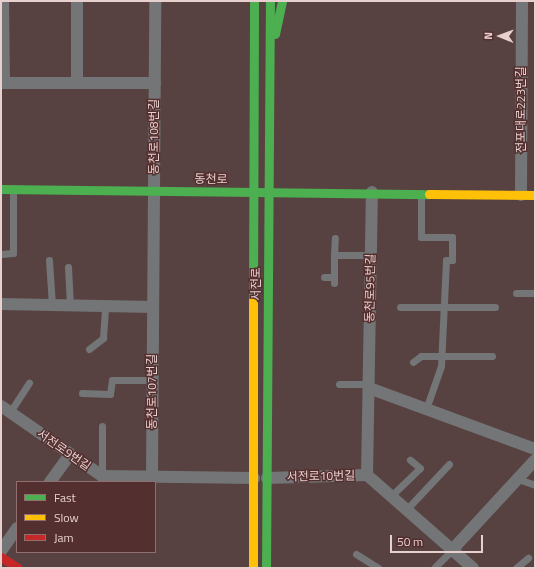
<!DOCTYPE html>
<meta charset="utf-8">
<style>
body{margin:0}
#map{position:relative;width:536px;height:569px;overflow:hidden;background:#574241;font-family:"Titillium Web","Noto Sans KR",sans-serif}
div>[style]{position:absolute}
.lane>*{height:7px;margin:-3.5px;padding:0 3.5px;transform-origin:3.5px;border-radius:3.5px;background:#737576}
.street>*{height:12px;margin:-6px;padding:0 6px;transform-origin:6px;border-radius:6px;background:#737576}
.fast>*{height:9px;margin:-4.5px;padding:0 4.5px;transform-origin:4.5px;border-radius:4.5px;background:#4caf50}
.slow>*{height:9px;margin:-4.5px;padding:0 4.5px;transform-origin:4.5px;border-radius:4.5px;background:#ffc107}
.jam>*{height:9px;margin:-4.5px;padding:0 4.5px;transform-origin:4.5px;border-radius:4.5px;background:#c62828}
span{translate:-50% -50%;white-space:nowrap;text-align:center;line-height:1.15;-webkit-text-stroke:3px #542f2f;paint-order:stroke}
.street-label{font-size:12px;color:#e8d0cf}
.frame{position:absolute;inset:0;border:2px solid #e8d0cf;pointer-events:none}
.legend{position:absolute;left:16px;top:481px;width:140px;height:72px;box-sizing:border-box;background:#542f2f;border:1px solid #8f6f6f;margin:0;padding:5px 7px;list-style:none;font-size:12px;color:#e8d0cf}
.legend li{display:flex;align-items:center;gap:8px;height:20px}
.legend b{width:20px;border:1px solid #8f6f6f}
.north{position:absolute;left:480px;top:16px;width:40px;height:40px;-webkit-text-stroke:3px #542f2f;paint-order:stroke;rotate:271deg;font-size:11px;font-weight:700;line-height:16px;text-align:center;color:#e8d0cf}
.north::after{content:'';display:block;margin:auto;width:14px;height:18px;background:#e8d0cf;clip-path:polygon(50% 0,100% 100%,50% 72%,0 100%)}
.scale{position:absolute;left:390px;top:535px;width:93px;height:18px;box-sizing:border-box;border:2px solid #e8d0cf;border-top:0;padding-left:5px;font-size:12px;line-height:14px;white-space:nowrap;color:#e8d0cf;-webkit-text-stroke:3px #542f2f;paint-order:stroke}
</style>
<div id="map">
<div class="lane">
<i style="left:421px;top:193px;width:44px;rotate:90deg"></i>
<i style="left:421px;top:237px;width:31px"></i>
<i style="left:452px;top:237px;width:23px;rotate:90deg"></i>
<i style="left:452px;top:260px;width:6px;rotate:180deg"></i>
<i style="left:446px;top:260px;width:106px;rotate:92.7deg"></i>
<i style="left:441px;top:366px;width:46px;rotate:109.2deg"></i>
<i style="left:1px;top:254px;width:12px;rotate:-5deg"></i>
<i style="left:13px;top:253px;width:64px;rotate:-90deg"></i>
<i style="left:334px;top:255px;width:17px;rotate:-87deg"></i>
<i style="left:49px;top:260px;width:45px;rotate:86.2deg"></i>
<i style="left:68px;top:267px;width:38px;rotate:87deg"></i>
<i style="left:324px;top:277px;width:10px"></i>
<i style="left:334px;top:283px;width:28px;rotate:-90deg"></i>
<i style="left:334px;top:255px;width:37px"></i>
<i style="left:516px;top:293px;width:19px"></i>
<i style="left:400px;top:307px;width:95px"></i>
<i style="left:89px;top:349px;width:18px;rotate:-38deg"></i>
<i style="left:103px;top:338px;width:32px;rotate:-86deg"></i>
<i style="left:413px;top:362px;width:10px;rotate:-37deg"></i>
<i style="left:421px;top:356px;width:71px"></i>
<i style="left:339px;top:384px;width:30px"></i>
<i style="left:82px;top:393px;width:28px;rotate:2deg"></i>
<i style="left:110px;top:394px;width:14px;rotate:-82deg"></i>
<i style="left:112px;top:380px;width:40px"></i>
<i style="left:10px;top:412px;width:35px;rotate:-57deg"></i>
<i style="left:102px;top:476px;width:50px;rotate:-90deg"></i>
<i style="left:518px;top:479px;width:18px;rotate:19deg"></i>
<i style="left:391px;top:496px;width:40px;rotate:-44deg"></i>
<i style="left:420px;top:468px;width:13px;rotate:-141deg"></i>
<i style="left:406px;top:510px;width:63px;rotate:-46.9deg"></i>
<i style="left:356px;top:554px;width:26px;rotate:32deg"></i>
<i style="left:434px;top:568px;width:25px;rotate:-45deg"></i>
<i style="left:516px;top:568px;width:16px;rotate:-40deg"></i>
</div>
<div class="street">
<i style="left:3px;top:1px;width:82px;rotate:89.3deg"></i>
<i style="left:77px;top:1px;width:82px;rotate:90deg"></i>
<i style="left:1px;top:83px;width:154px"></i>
<i style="left:521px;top:195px;width:194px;rotate:-89.7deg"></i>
<i style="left:1px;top:304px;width:152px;rotate:1.1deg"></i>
<i style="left:369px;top:388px;width:177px;rotate:20.2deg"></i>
<i style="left:1px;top:406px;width:123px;rotate:34.7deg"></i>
<i style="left:102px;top:476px;width:152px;rotate:0.8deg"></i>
<i style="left:367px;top:475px;width:283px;rotate:-89deg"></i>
<i style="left:152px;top:477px;width:476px;rotate:-89.6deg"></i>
<i style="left:267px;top:478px;width:100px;rotate:-1.7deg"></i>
<i style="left:367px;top:475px;width:141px;rotate:41.3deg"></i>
<i style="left:50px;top:482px;width:34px;rotate:-54deg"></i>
<i style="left:452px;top:550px;width:122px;rotate:-47.3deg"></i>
<i style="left:1px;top:551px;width:28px;rotate:-55deg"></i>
</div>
<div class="fast">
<i style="left:275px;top:34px;width:34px;rotate:-78deg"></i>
<i style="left:1px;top:189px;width:428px;rotate:0.7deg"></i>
<i style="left:253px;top:300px;width:299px;rotate:-89.8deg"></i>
<i style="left:266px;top:568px;width:567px;rotate:-89.6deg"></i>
</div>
<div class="slow">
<i style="left:429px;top:194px;width:106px;rotate:0.5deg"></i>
<i style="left:253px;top:568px;width:268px;rotate:-90deg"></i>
</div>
<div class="jam">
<i style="left:1px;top:557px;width:20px;rotate:33deg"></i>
</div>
<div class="street-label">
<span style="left:521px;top:110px;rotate:-90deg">전포대로223번길</span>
<span style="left:154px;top:137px;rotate:-90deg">동천로108번길</span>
<span style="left:211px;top:179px;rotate:1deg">동천로</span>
<span style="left:256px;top:284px;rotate:-90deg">서전로</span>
<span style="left:370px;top:288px;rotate:-89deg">동천로95번길</span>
<span style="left:152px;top:392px;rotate:-90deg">동천로107번길</span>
<span style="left:64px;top:450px;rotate:35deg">서전로9번길</span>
<span style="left:321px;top:476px;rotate:-1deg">서전로10번길</span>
</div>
<div class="frame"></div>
<ul class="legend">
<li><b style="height:5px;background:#4caf50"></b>Fast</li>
<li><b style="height:5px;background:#ffc107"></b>Slow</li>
<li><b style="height:5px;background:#c62828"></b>Jam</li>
</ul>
<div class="north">N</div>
<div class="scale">50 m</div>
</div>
